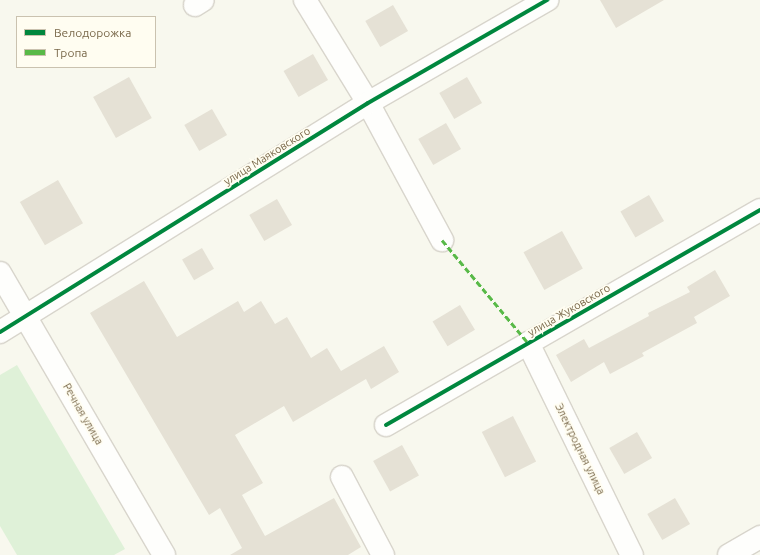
<!DOCTYPE html>
<meta charset="utf-8">
<style>
body{margin:0}
#map{position:relative;width:760px;height:555px;overflow:hidden;background:#f8f8ee;font-family:Ubuntu,sans-serif}
div>[style]{position:absolute}
.green>*{inset:0;background:#dff1d8}
.building>*{inset:0;background:#e5e1d5;transform-origin:0 0}
.roads{filter:drop-shadow(1px 0 #d8d5cc) drop-shadow(-1px 0 #d8d5cc) drop-shadow(0 1px #d8d5cc) drop-shadow(0 -1px #d8d5cc)}
.minor>*{height:22px;margin:-11px;padding:0 11px;transform-origin:11px;border-radius:11px;background:#fefefc}
.quiet>*{height:3px;margin-top:-1.5px;transform-origin:0;background:repeating-linear-gradient(90deg,#58b947 0 6px,transparent 0 9px)}
.cycleway>*{height:4px;margin:-2px;padding:0 2px;transform-origin:2px;border-radius:2px;background:#00873e}
span{translate:-50% -50%;white-space:nowrap;text-align:center;line-height:1.15;-webkit-text-stroke:3.5px #fffdf1;paint-order:stroke}
.street-label{font-size:11px;color:#7a694b}
.legend{position:absolute;left:16px;top:16px;width:140px;height:52px;box-sizing:border-box;background:#fffdf1;border:1px solid #cac2af;margin:0;padding:5px 7px;list-style:none;font-size:12px;color:#7a694b}
.legend li{display:flex;align-items:center;gap:8px;height:20px}
.legend b{width:20px;border:1px solid #cac2af}
</style>
<div id="map">
<div class="green">
<i style="clip-path:polygon(17px 365px,125px 549px,114px 555px,17px 555px,0 526px,0 375px)"></i>
</div>
<div class="building">
<i style="clip-path:polygon(600px 0,664px 0,616px 28px)"></i>
<i style="left:393px;top:5px;width:30px;height:32px;rotate:60deg"></i>
<i style="left:313px;top:54px;width:30px;height:34px;rotate:60deg"></i>
<i style="left:129px;top:77px;width:47px;height:41px;rotate:61deg"></i>
<i style="left:467px;top:77px;width:30px;height:32px;rotate:60deg"></i>
<i style="left:212px;top:109px;width:30px;height:32px;rotate:60deg"></i>
<i style="left:446px;top:123px;width:30px;height:32px;rotate:60deg"></i>
<i style="left:58px;top:180px;width:50px;height:44px;rotate:60deg"></i>
<i style="left:649px;top:195px;width:30px;height:33px;rotate:60deg"></i>
<i style="left:277px;top:199px;width:30px;height:32px;rotate:60deg"></i>
<i style="left:562px;top:231px;width:43px;height:44px;rotate:61deg"></i>
<i style="left:202px;top:248px;width:24px;height:23px;rotate:60deg"></i>
<i style="clip-path:polygon(715px 270px,730px 296px,694px 317px,697px 323px,642px 353px,644px 356px,610px 374px,604px 362px,571px 382px,556px 355px,584px 339px,589px 348px,649px 316px,648px 313px,690px 292px,687px 287px)"></i>
<i style="clip-path:polygon(144px 281px,177px 337px,238px 301px,244px 312px,261px 301px,275px 324px,287px 317px,311px 358px,327px 348px,341px 371px,384px 346px,399px 372px,371px 389px,366px 379px,293px 422px,284px 406px,235px 435px,263px 483px,242px 495px,265px 536px,334px 498px,361px 547px,348px 555px,230px 555px,242px 548px,220px 508px,209px 515px,90px 313px)"></i>
<i style="left:460px;top:305px;width:29px;height:32px;rotate:59deg"></i>
<i style="left:513px;top:416px;width:51px;height:35px;rotate:63deg"></i>
<i style="left:637px;top:432px;width:30px;height:32px;rotate:60deg"></i>
<i style="left:402px;top:445px;width:35px;height:33px;rotate:61deg"></i>
<i style="left:675px;top:498px;width:30px;height:32px;rotate:60deg"></i>
</div>
<div class="roads">
<div class="minor">
<i style="left:305px;top:0;width:121px;rotate:58.5deg"></i>
<i style="left:368px;top:103px;width:156px;rotate:61.6deg"></i>
<i style="left:195px;top:5px;width:9px;rotate:-32deg"></i>
<i style="left:0;top:273px;width:326px;rotate:59.8deg"></i>
<i style="left:0;top:332px;width:433px;rotate:-31.9deg"></i>
<i style="left:368px;top:103px;width:207px;rotate:-29.9deg"></i>
<i style="left:528px;top:343px;width:236px;rotate:63.9deg"></i>
<i style="left:386px;top:425px;width:431px;rotate:-29.9deg"></i>
<i style="left:342px;top:477px;width:88px;rotate:62.3deg"></i>
<i style="left:729px;top:555px;width:36px;rotate:-30deg"></i>
</div>
</div>
<div class="quiet">
<i style="left:442px;top:240px;width:134px;rotate:50.1deg"></i>
</div>
<div class="cycleway">
<i style="left:0;top:332px;width:433px;rotate:-31.9deg"></i>
<i style="left:368px;top:103px;width:207px;rotate:-29.9deg"></i>
<i style="left:386px;top:425px;width:431px;rotate:-29.9deg"></i>
</div>
<div class="street-label">
<span style="left:267px;top:156px;rotate:-32deg">улица Маяковского</span>
<span style="left:569px;top:310px;rotate:-30deg">улица Жуковского</span>
<span style="left:83px;top:414px;rotate:60deg">Речная улица</span>
<span style="left:580px;top:449px;rotate:64deg">Электродная улица</span>
</div>
<ul class="legend">
<li><b style="height:5px;background:#00873e"></b>Велодорожка</li>
<li><b style="height:5px;background:#58b947"></b>Тропа</li>
</ul>
</div>
